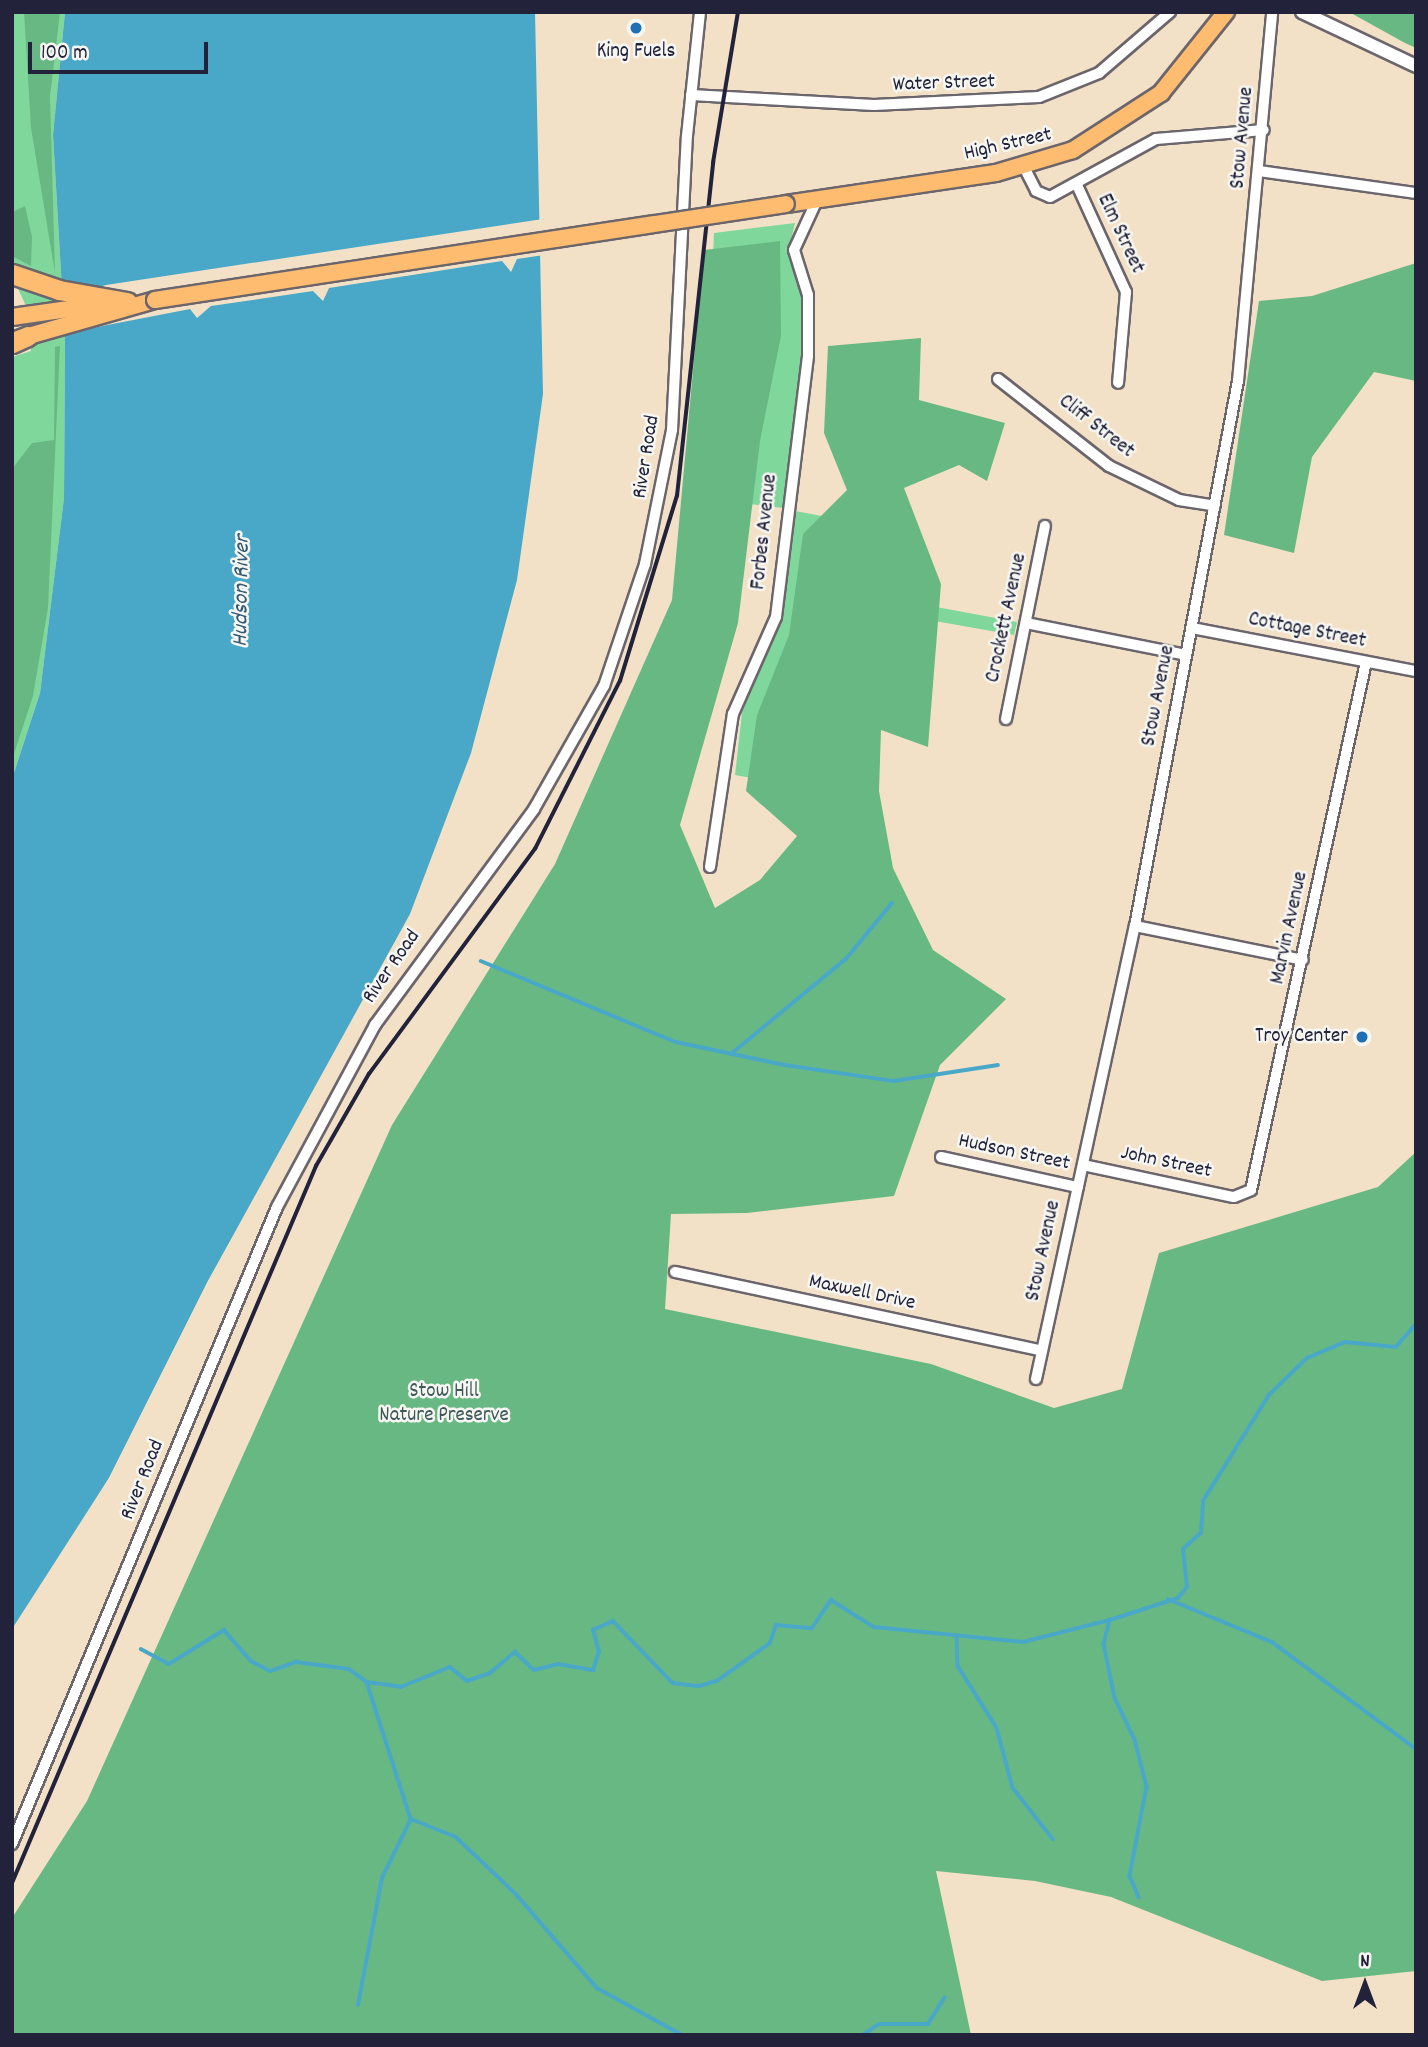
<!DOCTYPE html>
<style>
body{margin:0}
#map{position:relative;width:1428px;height:2047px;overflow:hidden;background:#f3e1c7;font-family:Dekko,sans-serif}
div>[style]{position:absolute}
.green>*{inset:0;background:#80d79c}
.forest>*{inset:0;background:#68b884}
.water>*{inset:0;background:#49a8c8}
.pier>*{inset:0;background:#f3e1c7}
.stream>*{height:3.5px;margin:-1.75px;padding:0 1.75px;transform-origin:1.75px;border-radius:1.75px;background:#49a8c8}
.roads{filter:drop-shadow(2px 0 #6b656c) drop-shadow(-2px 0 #6b656c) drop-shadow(0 2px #6b656c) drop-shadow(0 -2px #6b656c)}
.minor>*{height:10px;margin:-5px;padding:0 5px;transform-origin:5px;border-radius:5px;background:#fff}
.tertiary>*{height:12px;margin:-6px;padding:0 6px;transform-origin:6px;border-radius:6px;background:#fff}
.primary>*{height:16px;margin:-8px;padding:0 8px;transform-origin:8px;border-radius:8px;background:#febc70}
.motorway>*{height:19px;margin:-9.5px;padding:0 9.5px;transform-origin:9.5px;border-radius:9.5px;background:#febc70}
.rail>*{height:3.5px;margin:-1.75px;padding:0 1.75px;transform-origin:1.75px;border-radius:1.75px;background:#22223b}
.bridges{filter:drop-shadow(2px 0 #6b656c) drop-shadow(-2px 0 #6b656c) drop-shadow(0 2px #6b656c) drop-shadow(0 -2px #6b656c)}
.primary-bridge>*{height:16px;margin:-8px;padding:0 8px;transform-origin:8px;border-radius:8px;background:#febc70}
.dots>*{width:19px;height:19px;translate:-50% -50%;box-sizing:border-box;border:4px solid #f6f6f2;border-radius:50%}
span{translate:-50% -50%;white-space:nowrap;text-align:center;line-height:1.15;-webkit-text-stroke:5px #f6f6f2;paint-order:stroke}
.poi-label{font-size:21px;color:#22223b}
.right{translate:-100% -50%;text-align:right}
.street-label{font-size:21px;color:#22223b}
.park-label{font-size:21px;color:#3e5858}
.water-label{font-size:23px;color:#325873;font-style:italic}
.frame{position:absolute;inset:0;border:14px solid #22223b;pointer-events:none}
.north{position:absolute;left:1330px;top:1949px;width:70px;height:70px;-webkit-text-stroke:5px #f6f6f2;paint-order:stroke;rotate:0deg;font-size:19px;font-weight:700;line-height:28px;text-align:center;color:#22223b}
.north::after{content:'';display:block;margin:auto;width:24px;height:32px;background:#22223b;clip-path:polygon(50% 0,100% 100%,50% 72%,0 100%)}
.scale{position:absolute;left:28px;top:42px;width:180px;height:32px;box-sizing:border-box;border:4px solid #22223b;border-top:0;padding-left:9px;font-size:21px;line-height:24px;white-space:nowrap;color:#22223b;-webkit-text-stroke:5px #f6f6f2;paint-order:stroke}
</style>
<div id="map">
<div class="green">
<i style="clip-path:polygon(12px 12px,65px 12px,53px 135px,65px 341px,64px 498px,40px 693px,12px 779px,12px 357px,31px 351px,27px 308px,12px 276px)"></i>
<i style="clip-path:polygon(795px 223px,789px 249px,804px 295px,804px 348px,783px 508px,741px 503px,710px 320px,714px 233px)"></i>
<i style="clip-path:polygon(795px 511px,903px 531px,888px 598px,1017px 622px,1014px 635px,884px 612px,839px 794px,735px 775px,742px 713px,779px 617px)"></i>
</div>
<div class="forest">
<i style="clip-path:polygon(24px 12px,60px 12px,50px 97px,55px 273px,31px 128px)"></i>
<i style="clip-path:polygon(1349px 12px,1416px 12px,1416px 48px,1405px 43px)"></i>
<i style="clip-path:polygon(25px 206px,32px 237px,31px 266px,12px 256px,12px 212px)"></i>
<i style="clip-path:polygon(780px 241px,781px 336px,760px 441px,738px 623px,680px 825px,715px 908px,760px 880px,797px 836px,746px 791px,757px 715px,789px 635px,803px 534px,847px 490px,824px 433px,828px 346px,921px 338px,919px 400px,1005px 423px,987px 481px,959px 465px,904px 488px,941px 584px,928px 747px,881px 730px,879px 791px,893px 868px,933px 950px,1006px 999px,940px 1065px,894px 1196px,747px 1213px,671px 1214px,665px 1309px,931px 1364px,1054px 1408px,1122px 1389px,1159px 1253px,1378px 1187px,1416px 1152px,1416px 1971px,1322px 1981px,1111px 1897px,1035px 1881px,936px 1871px,971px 2035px,12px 2035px,12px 1918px,87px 1801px,392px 1125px,555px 864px,672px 600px,704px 250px)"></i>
<i style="clip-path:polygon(1416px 263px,1416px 381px,1374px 372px,1312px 457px,1294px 553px,1224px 535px,1259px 301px,1312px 296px)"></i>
<i style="clip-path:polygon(60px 346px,48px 608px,33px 696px,12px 760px,12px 469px,32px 443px,54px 440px,55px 347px)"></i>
</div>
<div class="water">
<i style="clip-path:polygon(65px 12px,535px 12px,543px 394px,517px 580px,471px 753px,410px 914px,208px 1281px,109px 1478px,12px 1629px,12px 779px,40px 693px,64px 498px,65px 341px,53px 135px)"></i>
</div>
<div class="pier">
<i style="clip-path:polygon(543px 219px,544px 255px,517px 259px,511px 272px,502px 261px,329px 288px,323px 301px,313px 291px,211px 306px,197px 318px,190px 309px,61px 334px,59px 297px,106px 285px)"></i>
<i style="clip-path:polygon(338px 1049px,112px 1479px,12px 1633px,109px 1478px,208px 1281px)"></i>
</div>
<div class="stream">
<i style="left:481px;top:961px;width:211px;rotate:22.6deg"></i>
<i style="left:676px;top:1042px;width:111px;rotate:11.9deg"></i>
<i style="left:785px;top:1065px;width:110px;rotate:8.4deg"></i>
<i style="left:894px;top:1081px;width:105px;rotate:-8.7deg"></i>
<i style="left:731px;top:1054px;width:149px;rotate:-39.6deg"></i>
<i style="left:846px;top:959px;width:72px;rotate:-50.6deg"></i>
<i style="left:1168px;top:1599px;width:113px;rotate:22.5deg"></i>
<i style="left:1272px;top:1642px;width:179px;rotate:36.6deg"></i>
<i style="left:1110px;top:1620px;width:25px;rotate:104deg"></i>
<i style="left:1104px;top:1644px;width:55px;rotate:78.5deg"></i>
<i style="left:1115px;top:1698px;width:47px;rotate:64.5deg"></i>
<i style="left:1135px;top:1740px;width:49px;rotate:75.7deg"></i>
<i style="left:1147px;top:1787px;width:91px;rotate:100.8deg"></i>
<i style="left:1130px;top:1876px;width:23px;rotate:67deg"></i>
<i style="left:957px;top:1638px;width:28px;rotate:88deg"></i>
<i style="left:958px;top:1666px;width:73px;rotate:57.8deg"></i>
<i style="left:997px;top:1728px;width:62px;rotate:75.1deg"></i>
<i style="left:1013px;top:1788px;width:65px;rotate:51.9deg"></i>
<i style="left:141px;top:1649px;width:32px;rotate:28deg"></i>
<i style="left:169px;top:1664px;width:65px;rotate:-31.7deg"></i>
<i style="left:224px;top:1630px;width:41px;rotate:48.9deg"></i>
<i style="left:251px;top:1661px;width:22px;rotate:27deg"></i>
<i style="left:271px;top:1671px;width:27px;rotate:-20deg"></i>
<i style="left:296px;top:1662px;width:53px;rotate:7.5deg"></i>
<i style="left:349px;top:1669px;width:22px;rotate:36deg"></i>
<i style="left:367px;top:1682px;width:34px;rotate:8deg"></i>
<i style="left:401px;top:1687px;width:53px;rotate:-22.2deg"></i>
<i style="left:450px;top:1667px;width:22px;rotate:39deg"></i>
<i style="left:467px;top:1681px;width:24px;rotate:-19deg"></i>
<i style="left:490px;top:1673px;width:33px;rotate:-40deg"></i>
<i style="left:515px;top:1652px;width:26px;rotate:43deg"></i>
<i style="left:534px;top:1670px;width:25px;rotate:-14deg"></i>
<i style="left:558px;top:1664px;width:36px;rotate:10deg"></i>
<i style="left:593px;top:1670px;width:19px;rotate:-72deg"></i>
<i style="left:599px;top:1652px;width:23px;rotate:-105deg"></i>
<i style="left:593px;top:1630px;width:22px;rotate:-24deg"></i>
<i style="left:613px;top:1621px;width:86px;rotate:45.9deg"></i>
<i style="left:673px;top:1683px;width:26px;rotate:7deg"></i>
<i style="left:699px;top:1686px;width:19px;rotate:-16deg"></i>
<i style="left:717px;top:1681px;width:65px;rotate:-35.6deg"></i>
<i style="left:770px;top:1643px;width:19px;rotate:-72deg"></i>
<i style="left:776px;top:1625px;width:36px;rotate:5deg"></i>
<i style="left:812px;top:1628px;width:34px;rotate:-56deg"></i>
<i style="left:831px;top:1600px;width:51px;rotate:32.1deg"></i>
<i style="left:874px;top:1627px;width:150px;rotate:5.7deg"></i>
<i style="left:1023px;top:1642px;width:90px;rotate:-14.2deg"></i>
<i style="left:1110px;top:1620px;width:71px;rotate:-17.9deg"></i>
<i style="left:1178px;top:1598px;width:14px;rotate:-51deg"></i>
<i style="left:1187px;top:1587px;width:38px;rotate:-96deg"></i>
<i style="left:1183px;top:1549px;width:24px;rotate:-42deg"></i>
<i style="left:1201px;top:1533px;width:32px;rotate:-86deg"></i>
<i style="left:1203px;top:1501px;width:125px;rotate:-58.1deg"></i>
<i style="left:1269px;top:1395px;width:53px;rotate:-44.2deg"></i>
<i style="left:1307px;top:1358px;width:41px;rotate:-22.8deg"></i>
<i style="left:1345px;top:1342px;width:51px;rotate:5.6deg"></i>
<i style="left:1396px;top:1347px;width:30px;rotate:-49deg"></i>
<i style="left:367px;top:1682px;width:144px;rotate:72.2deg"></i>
<i style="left:411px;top:1819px;width:48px;rotate:21.8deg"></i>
<i style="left:456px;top:1837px;width:83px;rotate:43.5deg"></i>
<i style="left:516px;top:1894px;width:124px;rotate:49.2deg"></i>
<i style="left:597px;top:1988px;width:97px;rotate:28.9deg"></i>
<i style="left:358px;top:2005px;width:129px;rotate:-79.3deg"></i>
<i style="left:382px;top:1878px;width:66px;rotate:-63.8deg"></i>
<i style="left:863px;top:2035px;width:19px;rotate:-35deg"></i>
<i style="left:879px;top:2024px;width:49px"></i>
<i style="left:928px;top:2024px;width:31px;rotate:-58deg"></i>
</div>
<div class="roads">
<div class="minor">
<i style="left:691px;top:95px;width:183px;rotate:3.1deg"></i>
<i style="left:874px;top:105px;width:165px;rotate:-2.8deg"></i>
<i style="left:1039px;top:97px;width:65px;rotate:-21.8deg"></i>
<i style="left:1099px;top:73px;width:94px;rotate:-40.7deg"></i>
<i style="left:1024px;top:167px;width:27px;rotate:63deg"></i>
<i style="left:1036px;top:191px;width:15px;rotate:23deg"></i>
<i style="left:1050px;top:197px;width:121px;rotate:-28.7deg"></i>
<i style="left:1156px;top:139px;width:108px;rotate:-4.8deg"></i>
<i style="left:1259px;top:171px;width:159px;rotate:8deg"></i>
<i style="left:1077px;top:185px;width:118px;rotate:65.4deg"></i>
<i style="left:1126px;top:292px;width:91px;rotate:95deg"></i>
<i style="left:998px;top:379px;width:141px;rotate:38.1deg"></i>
<i style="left:1109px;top:466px;width:78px;rotate:25.9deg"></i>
<i style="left:1179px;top:500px;width:36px;rotate:9deg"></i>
<i style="left:1026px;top:623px;width:163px;rotate:11.3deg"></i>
<i style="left:1192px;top:628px;width:228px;rotate:10.9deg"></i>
<i style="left:1006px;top:719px;width:197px;rotate:-78.6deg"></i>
<i style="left:710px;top:867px;width:155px;rotate:-81.5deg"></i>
<i style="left:733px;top:714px;width:106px;rotate:-66.1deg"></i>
<i style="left:776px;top:617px;width:263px;rotate:-83deg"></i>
<i style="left:808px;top:356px;width:61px;rotate:-90deg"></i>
<i style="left:808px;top:295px;width:47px;rotate:-107.3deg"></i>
<i style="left:794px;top:250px;width:55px;rotate:-65.3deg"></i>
<i style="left:1135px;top:926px;width:171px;rotate:11.4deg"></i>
<i style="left:941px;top:1157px;width:140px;rotate:12.4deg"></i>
<i style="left:1083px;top:1165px;width:154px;rotate:12deg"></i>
<i style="left:1234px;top:1197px;width:18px;rotate:-22deg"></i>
<i style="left:1251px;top:1190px;width:540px;rotate:-77.71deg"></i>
<i style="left:675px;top:1272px;width:375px;rotate:12.1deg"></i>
<i style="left:1036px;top:1379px;width:464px;rotate:-77.7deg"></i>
<i style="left:1135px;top:926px;width:555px;rotate:-79.3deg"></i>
<i style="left:1238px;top:381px;width:371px;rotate:-84.7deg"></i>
<i style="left:12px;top:1844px;width:690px;rotate:-67.41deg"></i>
<i style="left:277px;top:1207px;width:207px;rotate:-61.7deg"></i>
<i style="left:375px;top:1025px;width:268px;rotate:-53.6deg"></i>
<i style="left:534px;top:809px;width:142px;rotate:-60.4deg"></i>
<i style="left:604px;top:686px;width:129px;rotate:-71.4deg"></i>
<i style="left:645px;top:564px;width:137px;rotate:-78.6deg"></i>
<i style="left:672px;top:430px;width:294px;rotate:-87.1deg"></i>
<i style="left:687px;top:136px;width:125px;rotate:-84deg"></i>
</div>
<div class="tertiary">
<i style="left:1302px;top:12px;width:126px;rotate:25.3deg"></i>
</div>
<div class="primary">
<i style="left:786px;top:204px;width:212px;rotate:-8.4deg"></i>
<i style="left:996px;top:173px;width:80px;rotate:-16.6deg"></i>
<i style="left:1073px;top:150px;width:105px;rotate:-32.9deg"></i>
<i style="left:1161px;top:93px;width:104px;rotate:-51.3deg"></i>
<i style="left:12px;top:317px;width:99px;rotate:-8.1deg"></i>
<i style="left:18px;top:339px;width:142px;rotate:-15.9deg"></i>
</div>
<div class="motorway">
<i style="left:12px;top:274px;width:50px;rotate:18.8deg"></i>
<i style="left:59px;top:290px;width:69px;rotate:10deg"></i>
<i style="left:12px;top:343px;width:17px;rotate:-24deg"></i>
</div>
</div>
<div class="rail">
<i style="left:12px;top:1883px;width:779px;rotate:-67.02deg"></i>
<i style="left:316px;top:1166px;width:106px;rotate:-60.1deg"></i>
<i style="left:369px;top:1074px;width:280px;rotate:-53.6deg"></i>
<i style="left:535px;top:849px;width:188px;rotate:-63.2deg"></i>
<i style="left:620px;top:681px;width:194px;rotate:-72.9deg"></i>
<i style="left:677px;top:496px;width:335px;rotate:-83.8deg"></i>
<i style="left:713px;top:163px;width:153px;rotate:-80.6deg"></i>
</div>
<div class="bridges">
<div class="primary-bridge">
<i style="left:155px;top:300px;width:638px;rotate:-8.65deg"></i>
</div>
</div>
<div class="dots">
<i style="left:636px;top:28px;background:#1f6fb2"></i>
<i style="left:1362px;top:1037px;background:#1f6fb2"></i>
</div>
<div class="poi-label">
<span style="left:636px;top:52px">King Fuels</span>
<span class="right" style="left:1348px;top:1037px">Troy Center</span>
</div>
<div class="street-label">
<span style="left:944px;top:84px;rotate:-2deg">Water Street</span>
<span style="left:1243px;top:138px;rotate:-85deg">Stow Avenue</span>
<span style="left:1008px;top:145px;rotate:-13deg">High Street</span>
<span style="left:1120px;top:234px;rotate:65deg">Elm Street</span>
<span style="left:1096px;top:427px;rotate:38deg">Cliff Street</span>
<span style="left:647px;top:457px;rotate:-81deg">River Road</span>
<span style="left:765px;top:532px;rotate:-84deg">Forbes Avenue</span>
<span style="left:1007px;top:618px;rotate:-78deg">Crockett Avenue</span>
<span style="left:1307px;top:631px;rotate:11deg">Cottage Street</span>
<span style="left:1159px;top:696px;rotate:-79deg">Stow Avenue</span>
<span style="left:1290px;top:928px;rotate:-78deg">Marvin Avenue</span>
<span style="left:392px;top:967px;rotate:-55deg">River Road</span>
<span style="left:1014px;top:1153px;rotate:12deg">Hudson Street</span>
<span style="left:1166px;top:1163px;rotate:12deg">John Street</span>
<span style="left:1044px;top:1251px;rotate:-78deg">Stow Avenue</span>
<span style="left:862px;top:1293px;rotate:12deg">Maxwell Drive</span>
<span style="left:143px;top:1480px;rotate:-68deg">River Road</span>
</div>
<div class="park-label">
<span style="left:444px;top:1404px">Stow Hill<br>Nature Preserve</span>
</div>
<div class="water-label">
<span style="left:243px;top:591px;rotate:-89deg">Hudson River</span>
</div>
<div class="frame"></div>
<div class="north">N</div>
<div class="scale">100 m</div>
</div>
